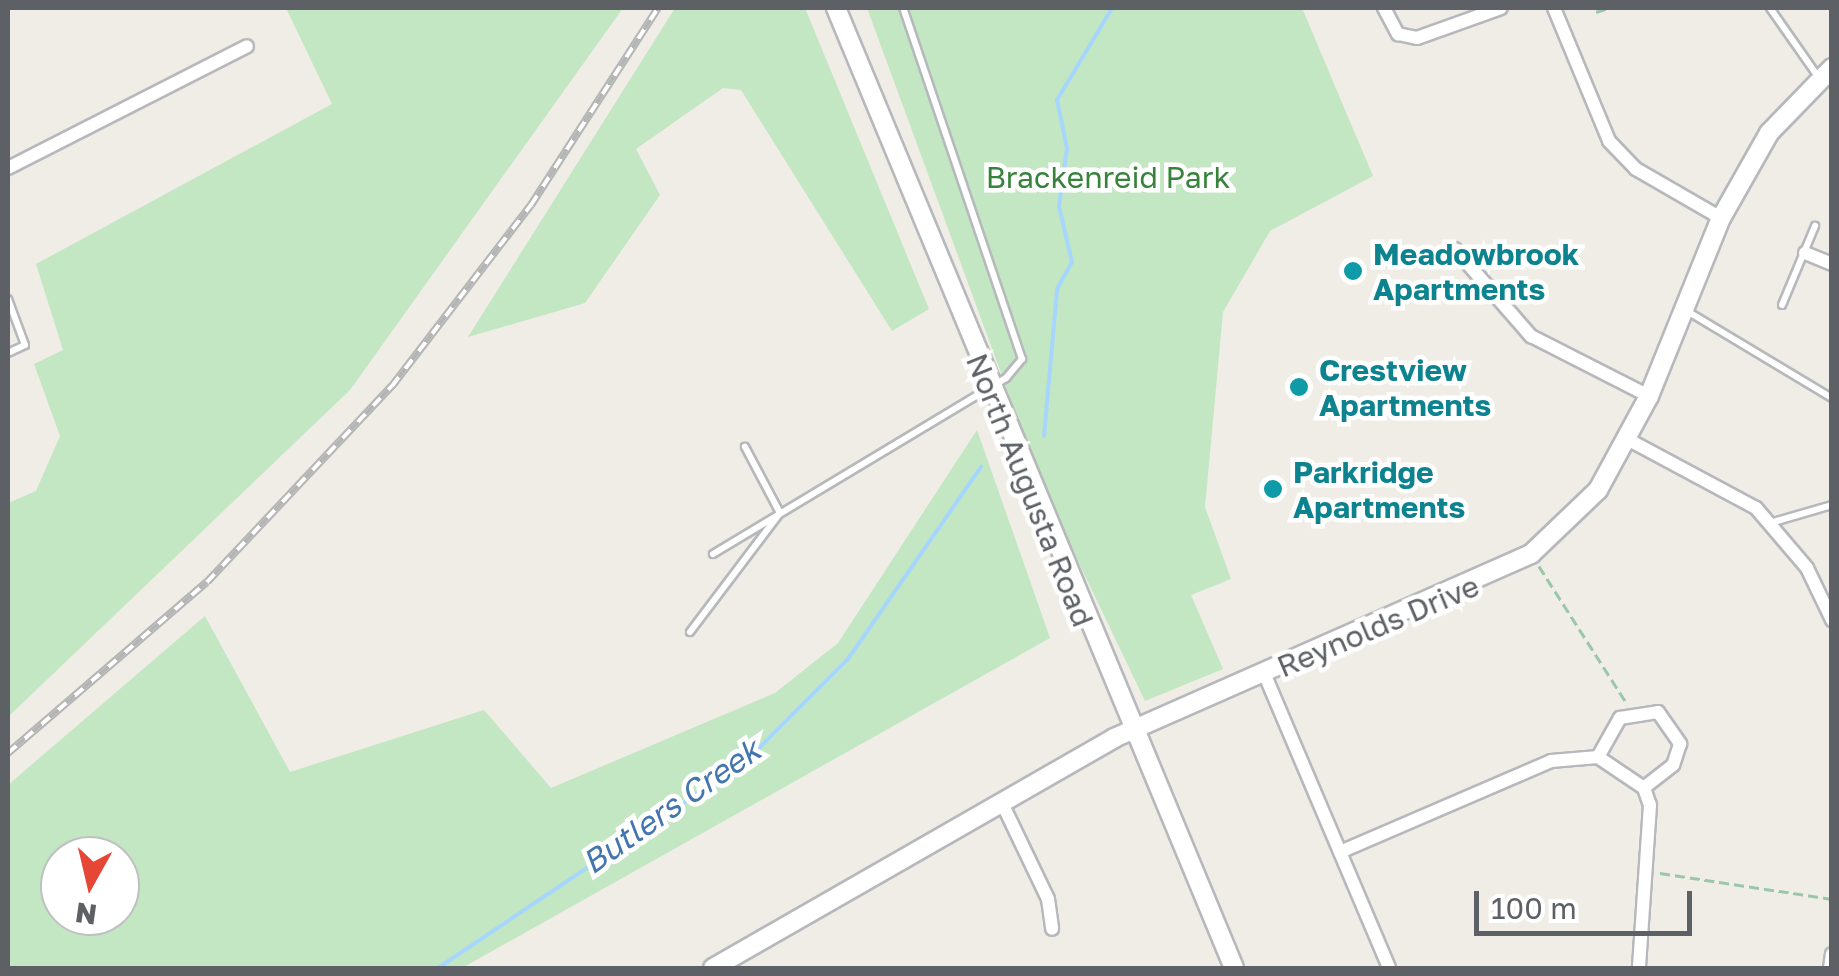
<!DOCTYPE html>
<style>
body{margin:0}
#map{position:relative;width:1839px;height:976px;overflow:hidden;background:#efede5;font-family:"Golos Text",sans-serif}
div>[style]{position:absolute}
.green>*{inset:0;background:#c3e6c3}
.stream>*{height:4px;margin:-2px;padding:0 2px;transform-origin:2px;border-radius:2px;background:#a7d6fd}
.path>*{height:2.5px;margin-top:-1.25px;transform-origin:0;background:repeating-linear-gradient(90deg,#9cc6a9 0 10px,transparent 0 15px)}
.roads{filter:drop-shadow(2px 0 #b6b8bc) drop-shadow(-2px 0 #b6b8bc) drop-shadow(0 2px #b6b8bc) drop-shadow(0 -2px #b6b8bc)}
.lane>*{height:6px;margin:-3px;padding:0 3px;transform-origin:3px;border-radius:3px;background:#fff}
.street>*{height:12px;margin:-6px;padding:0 6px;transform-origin:6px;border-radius:6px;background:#fff}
.secondary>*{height:18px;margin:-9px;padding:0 9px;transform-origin:9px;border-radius:9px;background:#fff}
.rail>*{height:8px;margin-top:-4px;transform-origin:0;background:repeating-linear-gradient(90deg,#fff 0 11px,#b4b5b5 0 22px);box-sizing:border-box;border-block:2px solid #b4b5b5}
.dots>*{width:28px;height:28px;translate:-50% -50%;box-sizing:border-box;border:5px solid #fff;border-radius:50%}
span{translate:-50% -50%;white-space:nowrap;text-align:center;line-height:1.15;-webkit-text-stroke:9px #fff;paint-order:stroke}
.park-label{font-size:30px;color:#37833c}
.culture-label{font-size:30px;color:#0d838f;font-weight:700}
.left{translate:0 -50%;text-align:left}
.street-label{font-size:30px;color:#5d6165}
.water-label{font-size:32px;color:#4376af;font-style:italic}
.frame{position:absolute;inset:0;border:10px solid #5d6165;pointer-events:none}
.north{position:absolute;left:40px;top:836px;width:100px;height:100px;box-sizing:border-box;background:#fff;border:2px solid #bec0c1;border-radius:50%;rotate:188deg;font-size:28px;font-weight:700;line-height:40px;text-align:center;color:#5d6165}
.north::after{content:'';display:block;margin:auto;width:35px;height:45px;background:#e54635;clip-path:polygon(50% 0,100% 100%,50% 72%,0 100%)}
.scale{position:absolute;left:1474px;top:891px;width:218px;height:45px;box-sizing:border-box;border:5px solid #5d6165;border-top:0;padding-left:12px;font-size:30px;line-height:35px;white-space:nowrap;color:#5d6165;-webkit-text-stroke:8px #fff;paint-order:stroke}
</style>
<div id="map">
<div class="green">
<i style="clip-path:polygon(286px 8px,623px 8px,350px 390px,8px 717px,8px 503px,36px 491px,60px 436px,34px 364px,63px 350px,36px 264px,332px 104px)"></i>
<i style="clip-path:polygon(675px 8px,805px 8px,929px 309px,892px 331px,741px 90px,723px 88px,636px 149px,660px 195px,585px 303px,468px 337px)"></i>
<i style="clip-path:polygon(867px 8px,1302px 8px,1373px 176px,1270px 231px,1223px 312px,1205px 507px,1231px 579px,1191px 595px,1223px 669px,1145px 701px,1044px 490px)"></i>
<i style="clip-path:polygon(evenodd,977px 430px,1050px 638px,462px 968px,8px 968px,8px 785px,205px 616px,290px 772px,484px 710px,551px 788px,775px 693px,838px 643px,977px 430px,120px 856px,120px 916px,60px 916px,60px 856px,120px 856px)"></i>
</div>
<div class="stream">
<i style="left:1044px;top:436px;width:148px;rotate:-84.9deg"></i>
<i style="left:1057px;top:289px;width:31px;rotate:-61deg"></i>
<i style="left:1072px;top:262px;width:57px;rotate:-103.1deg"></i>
<i style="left:1059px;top:206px;width:59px;rotate:-82.1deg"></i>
<i style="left:1067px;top:148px;width:49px;rotate:-101.8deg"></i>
<i style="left:1057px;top:100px;width:107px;rotate:-59.1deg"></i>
<i style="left:438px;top:968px;width:371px;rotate:-33.9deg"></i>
<i style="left:746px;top:761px;width:144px;rotate:-45deg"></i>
<i style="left:848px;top:659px;width:234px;rotate:-55.3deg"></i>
</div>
<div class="path">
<i style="left:1596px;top:12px;width:13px;rotate:-18deg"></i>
<i style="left:1539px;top:566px;width:161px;rotate:57.4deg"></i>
<i style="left:1660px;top:873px;width:174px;rotate:8.6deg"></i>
</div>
<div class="roads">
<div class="lane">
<i style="left:1770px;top:8px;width:85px;rotate:55deg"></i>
<i style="left:8px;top:299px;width:49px;rotate:69.7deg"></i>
<i style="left:25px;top:345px;width:19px;rotate:155deg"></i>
<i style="left:1782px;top:305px;width:86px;rotate:-67.3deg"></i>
<i style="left:1687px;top:311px;width:169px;rotate:31deg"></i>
<i style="left:1770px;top:523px;width:65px;rotate:-16.2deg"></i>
<i style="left:713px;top:554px;width:342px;rotate:-31deg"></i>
<i style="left:1006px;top:378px;width:25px;rotate:-50deg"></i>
<i style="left:1022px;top:359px;width:371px;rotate:-108.7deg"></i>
<i style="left:690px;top:632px;width:149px;rotate:-52.9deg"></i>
<i style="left:780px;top:513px;width:75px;rotate:-117.9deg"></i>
</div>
<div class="street">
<i style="left:1384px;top:8px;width:30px;rotate:62deg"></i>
<i style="left:1398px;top:34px;width:19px;rotate:12deg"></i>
<i style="left:1417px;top:38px;width:89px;rotate:-19.7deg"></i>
<i style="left:1554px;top:8px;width:144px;rotate:67.5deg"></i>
<i style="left:1609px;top:141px;width:39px;rotate:46deg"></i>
<i style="left:1636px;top:169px;width:98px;rotate:30deg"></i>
<i style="left:8px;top:168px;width:268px;rotate:-27deg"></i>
<i style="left:1455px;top:249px;width:116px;rotate:48.9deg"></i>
<i style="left:1531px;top:336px;width:132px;rotate:27deg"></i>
<i style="left:1805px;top:253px;width:29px;rotate:22deg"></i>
<i style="left:1629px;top:440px;width:144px;rotate:28.2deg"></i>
<i style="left:1756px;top:508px;width:79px;rotate:49.6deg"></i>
<i style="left:1807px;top:568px;width:58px;rotate:64.3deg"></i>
<i style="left:1264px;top:673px;width:320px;rotate:67deg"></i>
<i style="left:1598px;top:757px;width:45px;rotate:-60.6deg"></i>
<i style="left:1620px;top:718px;width:38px;rotate:-9deg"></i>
<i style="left:1658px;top:712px;width:39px;rotate:55deg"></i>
<i style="left:1680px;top:744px;width:22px;rotate:108deg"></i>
<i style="left:1673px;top:765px;width:37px;rotate:142deg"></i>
<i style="left:1002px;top:803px;width:106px;rotate:64.4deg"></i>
<i style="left:1048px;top:899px;width:30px;rotate:82deg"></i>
<i style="left:1340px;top:852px;width:230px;rotate:-23.3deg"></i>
<i style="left:1551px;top:761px;width:47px;rotate:-4.9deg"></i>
<i style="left:1598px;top:757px;width:55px;rotate:34deg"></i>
<i style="left:1644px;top:788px;width:18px;rotate:71deg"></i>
<i style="left:1650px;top:805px;width:163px;rotate:93.9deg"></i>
<i style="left:1830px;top:968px;width:14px;rotate:-82deg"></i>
</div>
<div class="secondary">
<i style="left:836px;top:8px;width:1039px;rotate:67.48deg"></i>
<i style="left:713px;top:968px;width:462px;rotate:-29.8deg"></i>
<i style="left:1114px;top:738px;width:456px;rotate:-23.8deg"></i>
<i style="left:1531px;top:554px;width:93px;rotate:-43.7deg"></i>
<i style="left:1598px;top:490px;width:107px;rotate:-61.5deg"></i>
<i style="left:1649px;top:396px;width:192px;rotate:-68deg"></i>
<i style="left:1721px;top:218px;width:98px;rotate:-60.5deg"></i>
<i style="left:1769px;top:133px;width:91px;rotate:-45.9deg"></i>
</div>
</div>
<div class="rail">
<i style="left:8px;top:753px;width:262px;rotate:-40.7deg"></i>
<i style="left:207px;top:582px;width:270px;rotate:-46.7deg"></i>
<i style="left:392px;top:386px;width:228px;rotate:-52.5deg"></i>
<i style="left:531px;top:205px;width:234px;rotate:-57.2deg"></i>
</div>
<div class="dots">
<i style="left:1353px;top:271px;background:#0f9aa8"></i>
<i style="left:1299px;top:387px;background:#0f9aa8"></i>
<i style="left:1273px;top:489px;background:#0f9aa8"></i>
</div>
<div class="park-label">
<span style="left:1108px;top:177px">Brackenreid Park</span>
</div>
<div class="culture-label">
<span class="left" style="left:1373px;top:271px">Meadowbrook<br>Apartments</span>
<span class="left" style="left:1319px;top:387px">Crestview<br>Apartments</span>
<span class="left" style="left:1293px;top:489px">Parkridge<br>Apartments</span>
</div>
<div class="street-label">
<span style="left:1030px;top:490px;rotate:68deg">North Augusta Road</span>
<span style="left:1378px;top:626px;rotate:-23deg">Reynolds Drive</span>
</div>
<div class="water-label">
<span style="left:671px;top:806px;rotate:-35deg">Butlers Creek</span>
</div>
<div class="frame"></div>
<div class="north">N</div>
<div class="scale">100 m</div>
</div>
